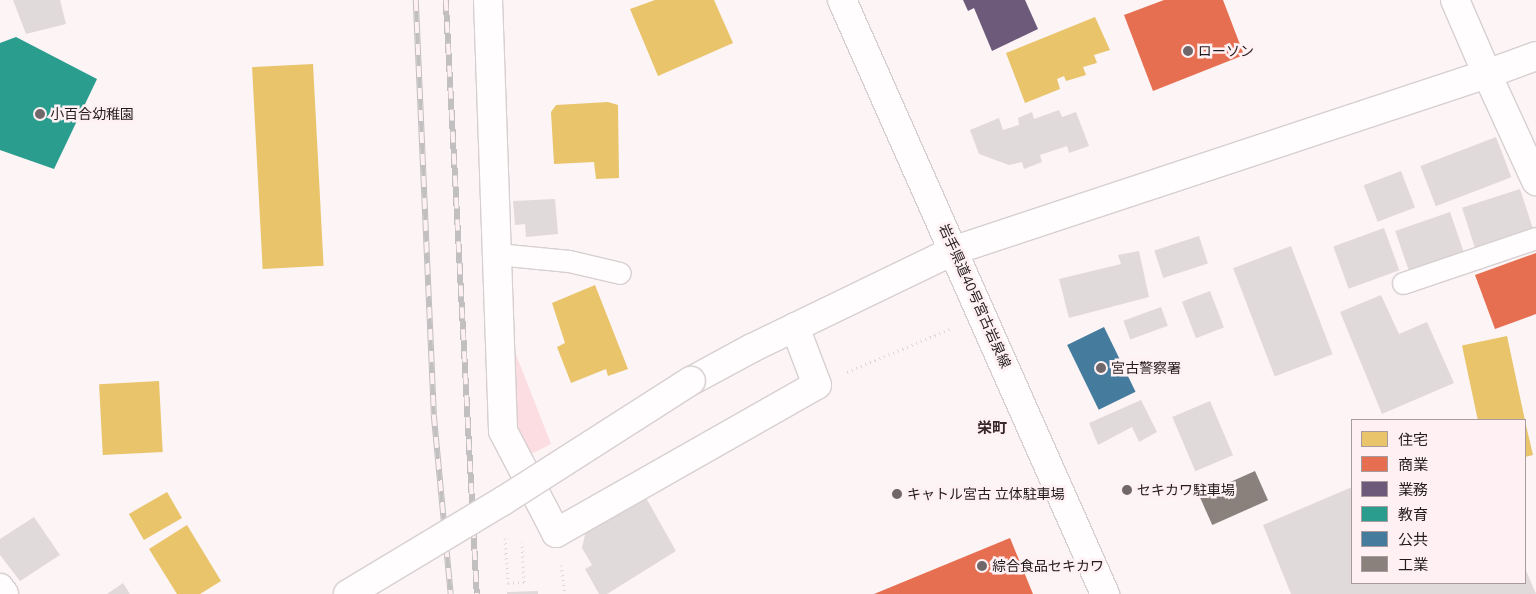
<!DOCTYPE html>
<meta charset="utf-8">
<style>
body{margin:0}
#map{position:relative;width:1536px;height:594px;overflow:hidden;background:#fcf4f5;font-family:"Open Sans","Noto Sans JP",sans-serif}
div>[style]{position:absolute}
.green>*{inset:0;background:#fcdde2}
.homes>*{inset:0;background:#e9c46a;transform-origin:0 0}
.shops>*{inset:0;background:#e76f51}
.offices>*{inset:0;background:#6d597a}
.schools>*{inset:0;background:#2a9d8f}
.public>*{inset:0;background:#457b9d;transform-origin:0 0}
.industry>*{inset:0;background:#8a817c;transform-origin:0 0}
.building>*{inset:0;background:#e1dadb;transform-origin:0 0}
.path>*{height:3px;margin-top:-1.5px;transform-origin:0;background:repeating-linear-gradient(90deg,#dbd8d9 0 1px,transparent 0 5px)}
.roads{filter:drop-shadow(1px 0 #d7cfd1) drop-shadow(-1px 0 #d7cfd1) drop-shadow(0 1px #d7cfd1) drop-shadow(0 -1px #d7cfd1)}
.lane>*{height:21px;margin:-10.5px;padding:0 10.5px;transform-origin:10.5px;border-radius:10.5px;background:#fffdfe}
.street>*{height:28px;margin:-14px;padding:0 14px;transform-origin:14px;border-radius:14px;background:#fffdfe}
.secondary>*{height:28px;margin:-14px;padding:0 14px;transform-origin:14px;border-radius:14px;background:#fffdfe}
.primary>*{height:28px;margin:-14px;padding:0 14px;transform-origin:14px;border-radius:14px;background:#fffdfe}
.rail>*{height:5.5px;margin-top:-2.75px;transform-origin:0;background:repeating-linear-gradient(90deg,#fff1f3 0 11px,#c2bfc0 0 22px);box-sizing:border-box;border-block:1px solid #c2bfc0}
.bridges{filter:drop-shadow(1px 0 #d7cfd1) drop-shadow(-1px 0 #d7cfd1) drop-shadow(0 1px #d7cfd1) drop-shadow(0 -1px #d7cfd1)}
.secondary-bridge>*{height:28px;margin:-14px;padding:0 14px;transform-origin:14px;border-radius:14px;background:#fffdfe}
.dots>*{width:14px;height:14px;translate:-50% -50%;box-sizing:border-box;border:2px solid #fff1f3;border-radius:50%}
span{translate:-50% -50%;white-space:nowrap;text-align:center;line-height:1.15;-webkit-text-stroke:5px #fff1f3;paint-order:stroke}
.poi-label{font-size:14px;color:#231b1d}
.left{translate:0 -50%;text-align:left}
.street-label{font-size:14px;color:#231b1d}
.neighbourhood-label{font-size:15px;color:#37262a;font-weight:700}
.legend{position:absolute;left:1351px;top:419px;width:175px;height:165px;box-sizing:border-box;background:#fff1f3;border:1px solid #a79b9d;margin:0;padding:6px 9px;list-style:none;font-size:15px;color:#231b1d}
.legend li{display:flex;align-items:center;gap:10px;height:25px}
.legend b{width:25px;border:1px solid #a79b9d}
</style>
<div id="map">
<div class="green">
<i style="clip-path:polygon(510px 339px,551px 444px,523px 458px,506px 427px)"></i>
</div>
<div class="homes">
<i style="clip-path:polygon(655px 0,714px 0,733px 43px,658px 76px,630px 9px)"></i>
<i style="clip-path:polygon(1095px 17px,1110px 50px,1094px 55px,1097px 63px,1083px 67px,1086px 75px,1066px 81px,1064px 76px,1057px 79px,1060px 89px,1025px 103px,1006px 53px)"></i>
<i style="left:313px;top:64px;width:202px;height:61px;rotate:87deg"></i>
<i style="clip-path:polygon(608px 102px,618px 105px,619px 178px,596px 179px,594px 162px,554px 164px,551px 112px,556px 105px)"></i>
<i style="clip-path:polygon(595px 285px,628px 369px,608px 376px,606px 369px,571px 383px,557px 347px,565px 343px,552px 303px)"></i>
<i style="left:1507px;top:336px;width:86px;height:46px;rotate:78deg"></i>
<i style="left:159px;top:381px;width:71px;height:60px;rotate:87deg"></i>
<i style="clip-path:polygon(1525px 421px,1533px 455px,1525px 457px)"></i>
<i style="left:167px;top:492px;width:30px;height:44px;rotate:60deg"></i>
<i style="clip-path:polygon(187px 525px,221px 581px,200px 594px,177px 594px,149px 549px)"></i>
</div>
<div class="shops">
<i style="clip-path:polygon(1164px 0,1223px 0,1244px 55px,1153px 91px,1124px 15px)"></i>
<i style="clip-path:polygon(1536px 253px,1536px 314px,1495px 329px,1475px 275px)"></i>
<i style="clip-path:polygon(1010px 538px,1033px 594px,874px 594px)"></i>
</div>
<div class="offices">
<i style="clip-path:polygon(963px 0,1025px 0,1038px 29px,992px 51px,974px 8px,968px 11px)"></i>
</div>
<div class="schools">
<i style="clip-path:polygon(16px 37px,97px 79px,54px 169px,0 150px,0 43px)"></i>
</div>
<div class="public">
<i style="left:1104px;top:327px;width:72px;height:41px;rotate:64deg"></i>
</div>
<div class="industry">
<i style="left:1255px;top:471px;width:32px;height:61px;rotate:66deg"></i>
</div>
<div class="building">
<i style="clip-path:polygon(13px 0,60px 0,66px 24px,26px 34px)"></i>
<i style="clip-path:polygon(1059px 110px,1062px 117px,1076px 112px,1089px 146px,1069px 153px,1067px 146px,1040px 155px,1042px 162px,1024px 169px,1022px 162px,1009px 165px,979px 154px,970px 130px,999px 118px,1003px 130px,1019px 125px,1018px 118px,1032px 112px,1034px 119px)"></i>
<i style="left:1496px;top:137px;width:43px;height:81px;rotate:69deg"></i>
<i style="left:1401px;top:171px;width:39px;height:40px;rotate:69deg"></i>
<i style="left:1520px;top:189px;width:44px;height:61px;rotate:72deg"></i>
<i style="clip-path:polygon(555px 199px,558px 234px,526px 237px,525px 224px,515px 225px,513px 201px)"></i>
<i style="left:1450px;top:212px;width:46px;height:58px;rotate:71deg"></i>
<i style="left:1384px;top:228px;width:45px;height:54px;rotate:70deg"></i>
<i style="left:1199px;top:236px;width:29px;height:47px;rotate:72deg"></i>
<i style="left:1291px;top:246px;width:116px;height:62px;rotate:69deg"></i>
<i style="clip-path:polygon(1139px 251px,1149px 297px,1069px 318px,1059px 279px,1121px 264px,1118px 255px)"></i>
<i style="left:1210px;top:291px;width:39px;height:30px;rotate:69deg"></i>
<i style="clip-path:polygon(1381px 295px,1399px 334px,1427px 322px,1454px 383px,1382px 414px,1340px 312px)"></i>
<i style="left:1161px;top:307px;width:20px;height:40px;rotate:70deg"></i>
<i style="clip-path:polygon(1141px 400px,1157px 432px,1139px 442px,1132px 427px,1098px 445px,1089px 423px)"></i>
<i style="left:1210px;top:401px;width:59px;height:41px;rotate:67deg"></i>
<i style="clip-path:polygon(1352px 487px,1352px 583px,1525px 583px,1525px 568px,1536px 594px,1291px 594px,1263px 525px)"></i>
<i style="clip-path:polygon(645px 496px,676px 551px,607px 594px,599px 594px,585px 569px,592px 565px,582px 548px,586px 530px)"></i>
<i style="clip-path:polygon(34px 517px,60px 555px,20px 581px,0 555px,0 539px)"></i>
<i style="clip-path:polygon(123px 583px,130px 594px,107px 594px)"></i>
<i style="clip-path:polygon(538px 591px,538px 594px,507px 594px,507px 592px)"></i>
</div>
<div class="path">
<i style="left:847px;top:372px;width:114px;rotate:-22.7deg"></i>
<i style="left:505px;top:538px;width:45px;rotate:86.2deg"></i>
<i style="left:508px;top:583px;width:16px;rotate:-4deg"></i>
<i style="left:524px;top:582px;width:40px;rotate:-92.9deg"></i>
<i style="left:561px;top:565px;width:29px;rotate:82deg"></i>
</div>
<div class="roads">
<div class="lane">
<i style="left:497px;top:254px;width:72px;rotate:5.6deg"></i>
<i style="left:569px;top:261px;width:52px;rotate:13.2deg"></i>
<i style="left:1403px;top:283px;width:140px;rotate:-18.7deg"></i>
</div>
<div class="street">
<i style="left:488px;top:0;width:431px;rotate:88deg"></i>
<i style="left:503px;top:431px;width:115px;rotate:62.5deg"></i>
<i style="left:556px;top:533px;width:300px;rotate:-29.6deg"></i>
<i style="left:817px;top:385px;width:62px;rotate:-110.8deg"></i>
<i style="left:1455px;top:0;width:81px;rotate:66.6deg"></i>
<i style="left:1487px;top:74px;width:52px;rotate:-20.2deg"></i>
<i style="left:0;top:588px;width:7px;rotate:56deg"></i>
</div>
<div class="secondary">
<i style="left:691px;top:381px;width:69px;rotate:-28.4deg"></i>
<i style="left:752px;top:348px;width:225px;rotate:-25.8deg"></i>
<i style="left:955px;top:250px;width:560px;rotate:-18.31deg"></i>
<i style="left:1487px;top:74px;width:118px;rotate:65.4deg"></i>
</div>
<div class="primary">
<i style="left:842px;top:0;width:650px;rotate:66.12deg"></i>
</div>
</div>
<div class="rail">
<i style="left:416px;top:0;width:415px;rotate:87.5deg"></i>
<i style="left:434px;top:415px;width:180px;rotate:84.6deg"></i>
<i style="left:446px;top:0;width:595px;rotate:87.01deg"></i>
</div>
<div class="bridges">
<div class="secondary-bridge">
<i style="left:348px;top:594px;width:181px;rotate:-31deg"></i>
<i style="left:503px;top:501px;width:223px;rotate:-32.6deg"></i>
</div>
</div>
<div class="dots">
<i style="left:1188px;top:51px;background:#6f6769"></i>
<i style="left:40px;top:114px;background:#6f6769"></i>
<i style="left:1101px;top:368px;background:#6f6769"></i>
<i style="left:1127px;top:490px;background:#6f6769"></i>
<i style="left:897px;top:494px;background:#6f6769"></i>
<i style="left:982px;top:566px;background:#6f6769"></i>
</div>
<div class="poi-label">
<span class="left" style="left:1198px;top:51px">ローソン</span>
<span class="left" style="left:50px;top:114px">小百合幼稚園</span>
<span class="left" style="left:1111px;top:368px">宮古警察署</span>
<span class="left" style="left:1137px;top:490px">セキカワ駐車場</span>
<span class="left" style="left:907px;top:494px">キャトル宮古 立体駐車場</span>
<span class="left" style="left:992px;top:566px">綜合食品セキカワ</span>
</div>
<div class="street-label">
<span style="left:975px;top:296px;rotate:66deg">岩手県道40号宮古岩泉線</span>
</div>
<div class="neighbourhood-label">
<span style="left:992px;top:428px">栄町</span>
</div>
<ul class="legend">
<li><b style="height:14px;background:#e9c46a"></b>住宅</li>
<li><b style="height:14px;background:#e76f51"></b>商業</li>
<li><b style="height:14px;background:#6d597a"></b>業務</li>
<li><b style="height:14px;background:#2a9d8f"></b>教育</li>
<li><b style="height:14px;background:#457b9d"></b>公共</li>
<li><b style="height:14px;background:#8a817c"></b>工業</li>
</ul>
</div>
